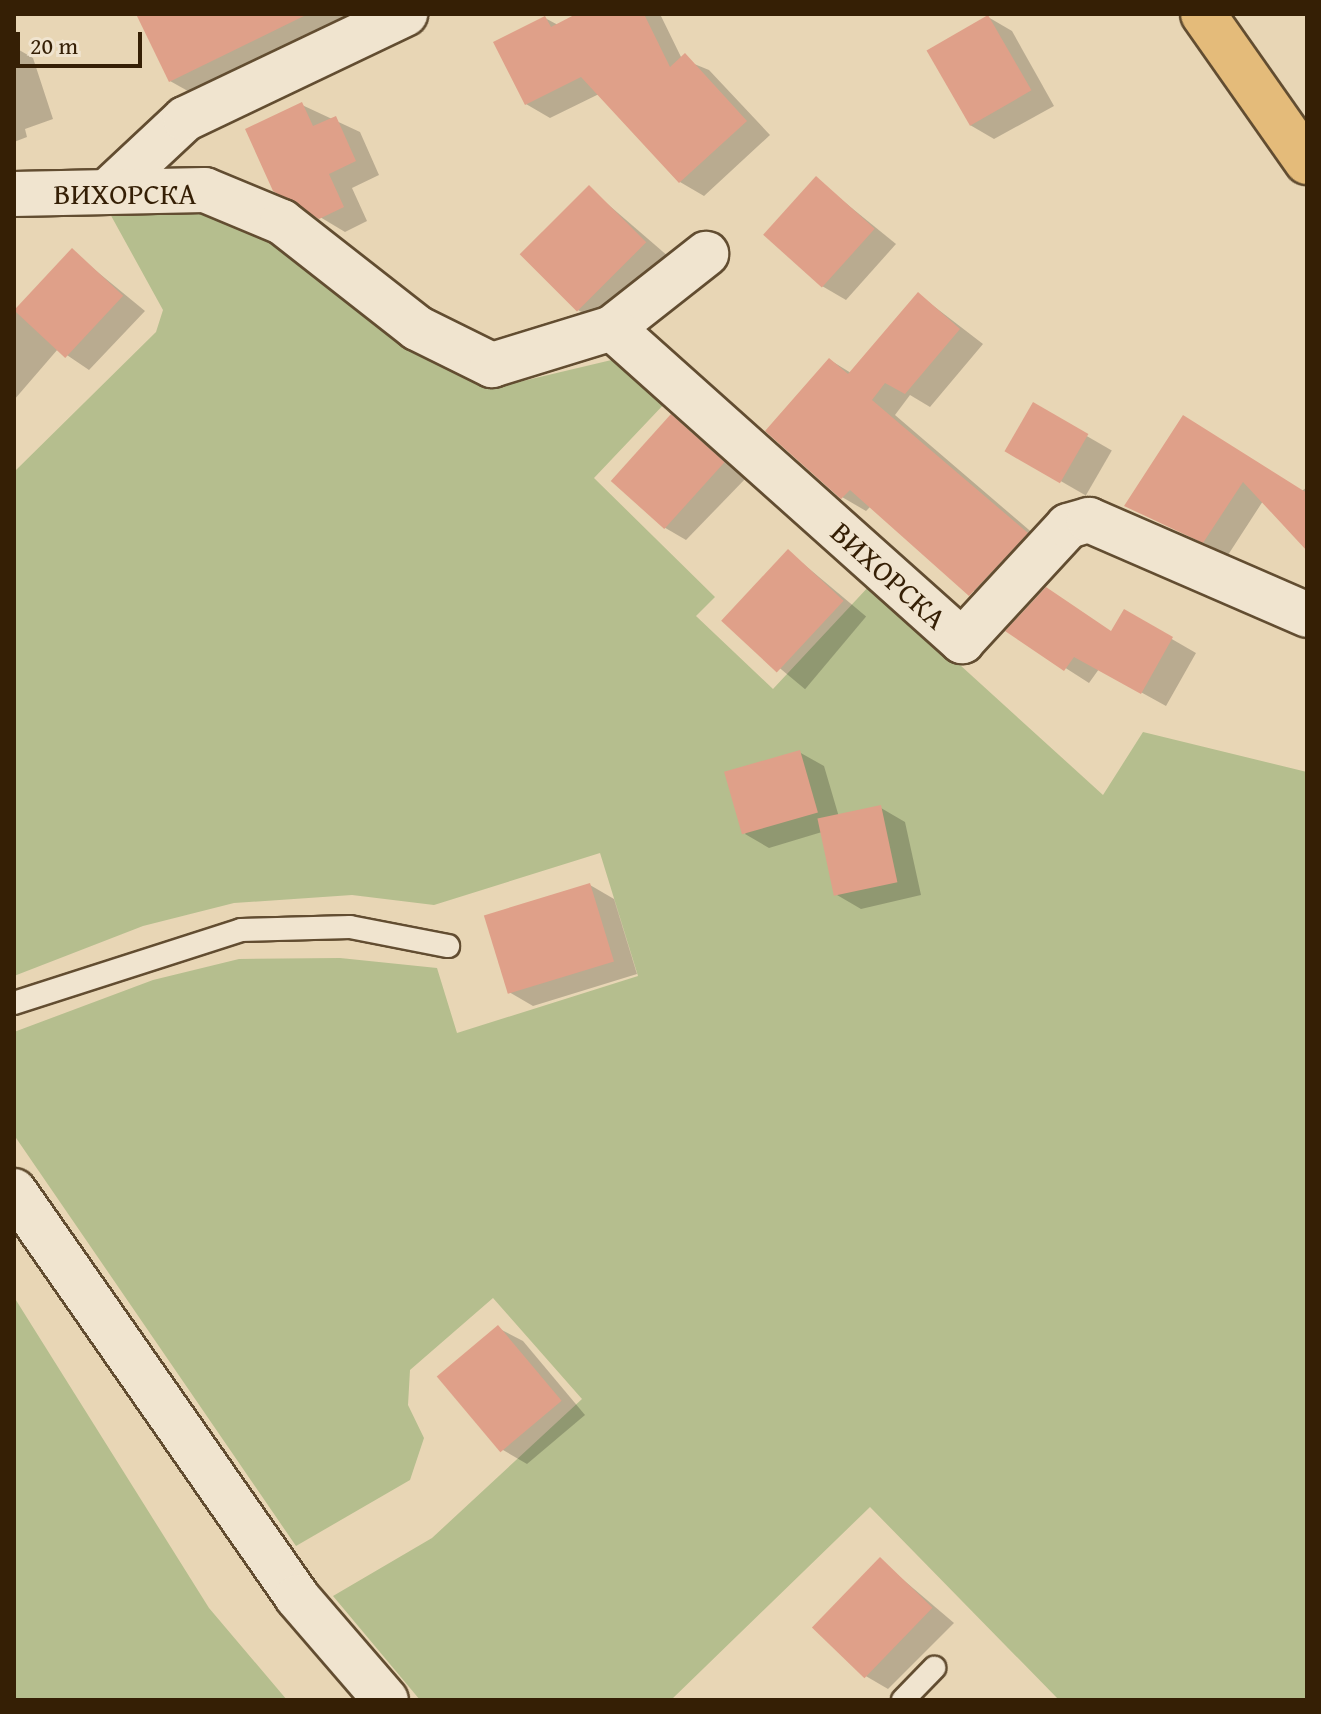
<!DOCTYPE html>
<meta charset="utf-8">
<style>
body{margin:0}
#map{position:relative;width:1321px;height:1714px;overflow:hidden;background:#e8d6b5;font-family:"Gentium Book Plus",serif}
div>[style]{position:absolute}
.green>*{inset:0;background:#b5be8e}
.shadow>*{inset:0;background:#0003;transform-origin:0 0}
.building>*{inset:0;background:#dfa089;transform-origin:0 0}
.roads{filter:drop-shadow(2px 0 #624d31) drop-shadow(-2px 0 #624d31) drop-shadow(0 2px #624d31) drop-shadow(0 -2px #624d31)}
.lane>*{height:22px;margin:-11px;padding:0 11px;transform-origin:11px;border-radius:11px;background:#f0e4cf}
.street>*{height:44px;margin:-22px;padding:0 22px;transform-origin:22px;border-radius:22px;background:#f0e4cf}
.secondary>*{height:44px;margin:-22px;padding:0 22px;transform-origin:22px;border-radius:22px;background:#f0e4cf}
.primary>*{height:44px;margin:-22px;padding:0 22px;transform-origin:22px;border-radius:22px;background:#e4bb7a}
span{translate:-50% -50%;white-space:nowrap;text-align:center;line-height:1.15;-webkit-text-stroke:6px #f0e4cf;paint-order:stroke}
.street-label{font-size:30px;color:#351f05}
.frame{position:absolute;inset:0;border:16px solid #351f05;pointer-events:none}
.scale{position:absolute;left:16px;top:32px;width:126px;height:36px;box-sizing:border-box;border:4px solid #351f05;border-top:0;padding-left:10px;font-size:24px;line-height:28px;white-space:nowrap;color:#351f05;-webkit-text-stroke:6px #f0e4cf;paint-order:stroke}
</style>
<div id="map">
<div class="green">
<i style="clip-path:polygon(109px 212px,200px 212px,270px 242px,405px 346px,489px 389px,620px 358px,667px 401px,594px 478px,715px 597px,696px 616px,773px 689px,871px 584px,1103px 795px,1143px 732px,1307px 772px,1307px 1700px,1059px 1700px,870px 1507px,671px 1700px,420px 1700px,333px 1596px,432px 1538px,582px 1399px,493px 1298px,410px 1370px,408px 1405px,424px 1438px,410px 1480px,296px 1546px,14px 1135px,14px 1032px,153px 980px,239px 959px,340px 958px,437px 968px,457px 1033px,638px 976px,600px 853px,434px 905px,352px 895px,234px 903px,143px 926px,14px 976px,14px 472px,156px 332px,163px 310px)"></i>
<i style="clip-path:polygon(14px 1297px,209px 1608px,287px 1700px,14px 1700px)"></i>
</div>
<div class="shadow">
<i style="clip-path:polygon(138px 14px,367px 14px,195px 95px,170px 81px)"></i>
<i style="clip-path:polygon(581px 14px,660px 14px,682px 59px,709px 70px,770px 135px,704px 196px,680px 182px,599px 94px,550px 118px,526px 104px,545px 18px,558px 25px)"></i>
<i style="clip-path:polygon(988px 17px,1012px 31px,1054px 106px,994px 139px,970px 125px)"></i>
<i style="clip-path:polygon(14px 47px,33px 58px,53px 119px,25px 129px,27px 137px,14px 142px)"></i>
<i style="clip-path:polygon(302px 105px,360px 132px,379px 175px,352px 188px,367px 221px,345px 232px,320px 217px)"></i>
<i style="clip-path:polygon(816px 179px,896px 244px,846px 300px,822px 286px)"></i>
<i style="clip-path:polygon(589px 188px,669px 257px,602px 324px,578px 310px)"></i>
<i style="clip-path:polygon(72px 251px,145px 311px,89px 370px,58px 349px,14px 400px,14px 313px)"></i>
<i style="clip-path:polygon(918px 294px,983px 344px,930px 407px,910px 395px,895px 415px,1050px 548px,995px 608px,871px 506px,866px 511px,842px 497px,830px 360px,851px 373px)"></i>
<i style="left:1033px;top:405px;width:91px;height:52px;rotate:30deg"></i>
<i style="clip-path:polygon(671px 417px,747px 477px,686px 540px,662px 526px)"></i>
<i style="clip-path:polygon(1183px 417px,1302px 491px,1307px 487px,1307px 542px,1263px 501px,1228px 555px,1127px 505px)"></i>
<i style="left:788px;top:551px;width:102px;height:95px;rotate:40deg"></i>
<i style="clip-path:polygon(1125px 612px,1196px 653px,1166px 706px,1099px 669px,1089px 683px,1008px 631px,1113px 632px)"></i>
<i style="clip-path:polygon(799px 752px,824px 766px,839px 817px,881px 808px,905px 822px,921px 895px,861px 909px,837px 895px,822px 832px,769px 848px,745px 834px)"></i>
<i style="clip-path:polygon(590px 885px,614px 899px,637px 974px,533px 1006px,509px 992px)"></i>
<i style="clip-path:polygon(498px 1328px,523px 1341px,585px 1415px,527px 1464px,503px 1450px)"></i>
<i style="clip-path:polygon(880px 1560px,954px 1623px,888px 1689px,864px 1675px)"></i>
</div>
<div class="building">
<i style="clip-path:polygon(136px 14px,308px 14px,169px 82px)"></i>
<i style="clip-path:polygon(576px 14px,644px 14px,670px 67px,685px 53px,747px 121px,679px 183px,581px 77px,525px 105px,493px 42px,545px 16px,551px 27px)"></i>
<i style="left:988px;top:15px;width:87px;height:71px;rotate:60deg"></i>
<i style="clip-path:polygon(302px 102px,313px 126px,336px 116px,356px 161px,329px 174px,344px 207px,319px 219px,273px 191px,245px 129px)"></i>
<i style="left:816px;top:176px;width:79px;height:79px;rotate:42deg"></i>
<i style="left:589px;top:185px;width:81px;height:98px;rotate:45deg"></i>
<i style="left:72px;top:248px;width:70px;height:85px;rotate:43deg"></i>
<i style="clip-path:polygon(918px 292px,960px 329px,905px 394px,885px 383px,872px 400px,1028px 533px,969px 596px,850px 490px,841px 499px,765px 431px,829px 358px,848px 374px)"></i>
<i style="left:1033px;top:402px;width:64px;height:57px;rotate:30deg"></i>
<i style="left:671px;top:414px;width:72px;height:90px;rotate:42deg"></i>
<i style="clip-path:polygon(1183px 415px,1307px 493px,1307px 551px,1243px 482px,1203px 543px,1124px 506px)"></i>
<i style="left:788px;top:549px;width:76px;height:98px;rotate:43deg"></i>
<i style="clip-path:polygon(1046px 587px,1111px 631px,1124px 609px,1173px 637px,1141px 694px,1074px 657px,1064px 671px,1005px 631px)"></i>
<i style="left:800px;top:750px;width:65px;height:79px;rotate:74deg"></i>
<i style="left:881px;top:805px;width:79px;height:65px;rotate:78deg"></i>
<i style="left:590px;top:883px;width:82px;height:111px;rotate:73deg"></i>
<i style="left:498px;top:1325px;width:99px;height:80px;rotate:50deg"></i>
<i style="left:880px;top:1557px;width:73px;height:98px;rotate:44deg"></i>
</div>
<div class="roads">
<div class="lane">
<i style="left:14px;top:1003px;width:238px;rotate:-17.8deg"></i>
<i style="left:241px;top:930px;width:109px;rotate:-1.6deg"></i>
<i style="left:350px;top:927px;width:100px;rotate:11deg"></i>
<i style="left:903px;top:1700px;width:45px;rotate:-45.9deg"></i>
</div>
<div class="street">
<i style="left:109px;top:190px;width:104px;rotate:-43.1deg"></i>
<i style="left:185px;top:119px;width:244px;rotate:-25.5deg"></i>
<i style="left:14px;top:194px;width:191px;rotate:-1.2deg"></i>
<i style="left:205px;top:190px;width:83px;rotate:22.6deg"></i>
<i style="left:282px;top:222px;width:172px;rotate:38.1deg"></i>
<i style="left:417px;top:328px;width:84px;rotate:26.3deg"></i>
<i style="left:492px;top:365px;width:126px;rotate:-17.1deg"></i>
<i style="left:612px;top:328px;width:120px;rotate:-38.2deg"></i>
<i style="left:612px;top:328px;width:470px;rotate:41.8deg"></i>
<i style="left:962px;top:641px;width:156px;rotate:-47.3deg"></i>
<i style="left:1068px;top:526px;width:22px;rotate:-16deg"></i>
<i style="left:1089px;top:520px;width:238px;rotate:23.5deg"></i>
</div>
<div class="secondary">
<i style="left:14px;top:1191px;width:495px;rotate:55.1deg"></i>
<i style="left:297px;top:1597px;width:136px;rotate:49.2deg"></i>
</div>
<div class="primary">
<i style="left:1203px;top:14px;width:181px;rotate:54.9deg"></i>
</div>
</div>
<div class="street-label">
<span style="left:125px;top:193px">ВИХОРСКА</span>
<span style="left:889px;top:575px;rotate:42deg">ВИХОРСКА</span>
</div>
<div class="frame"></div>
<div class="scale">20 m</div>
</div>
